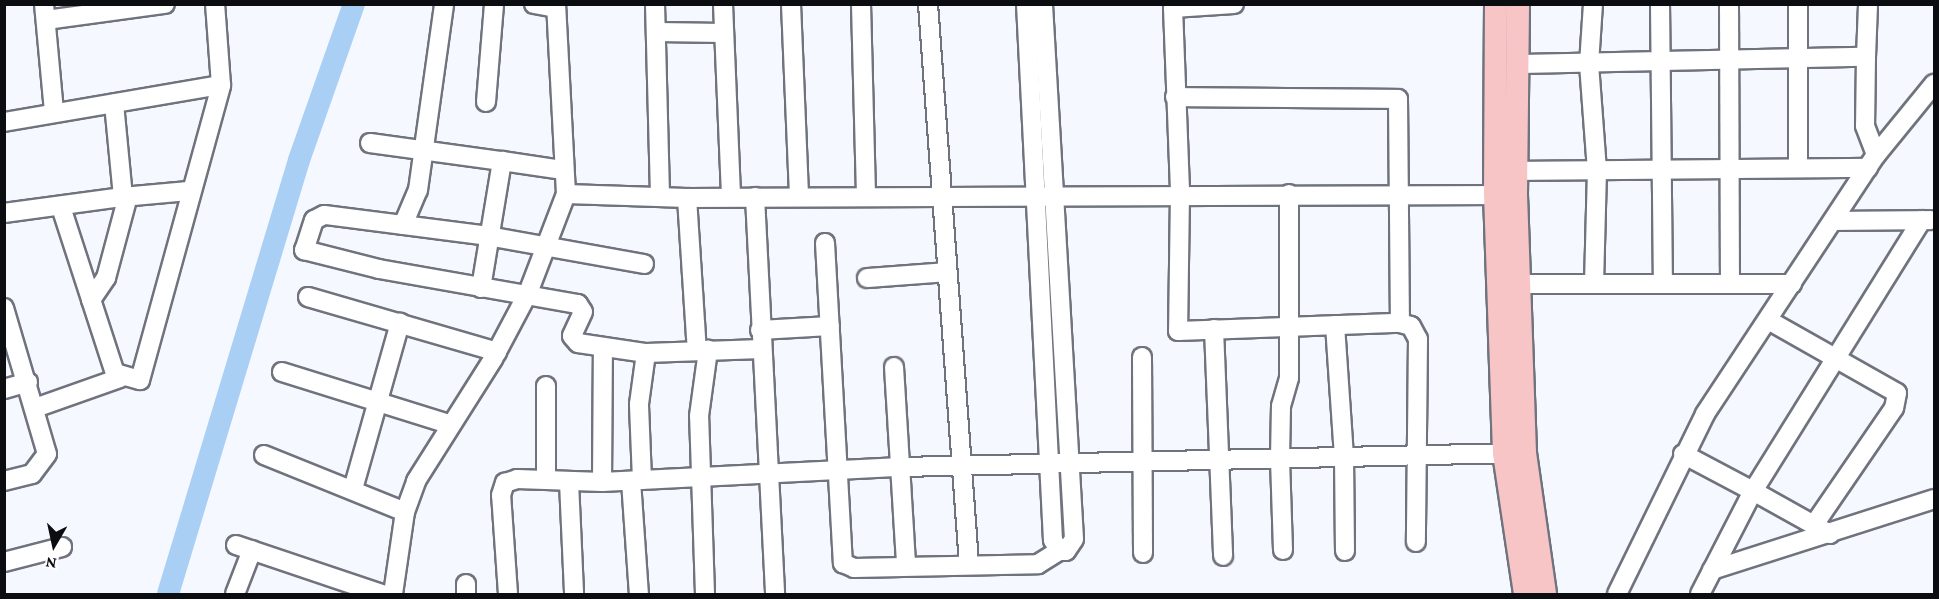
<!DOCTYPE html>
<style>
body{margin:0}
#map{position:relative;width:1939px;height:599px;overflow:hidden;background:#f5f8fe;font-family:"Crimson Pro",serif}
div>[style]{position:absolute}
.river>*{height:22px;margin:-11px;padding:0 11px;transform-origin:11px;border-radius:11px;background:#aacff5}
.roads{filter:drop-shadow(2px 0 #6f737d) drop-shadow(-2px 0 #6f737d) drop-shadow(0 2px #6f737d) drop-shadow(0 -2px #6f737d)}
.minor>*{height:18px;margin:-9px;padding:0 9px;transform-origin:9px;border-radius:9px;background:#fff}
.major>*{height:22px;margin:-11px;padding:0 11px;transform-origin:11px;border-radius:11px;background:#f8c5c7}
span{translate:-50% -50%;white-space:nowrap;text-align:center;line-height:1.15;-webkit-text-stroke:4.5px #fff;paint-order:stroke}
.frame{position:absolute;inset:0;border:6px solid #0c0d11;pointer-events:none}
.north{position:absolute;left:24px;top:515px;width:60px;height:60px;-webkit-text-stroke:4px #fff;paint-order:stroke;rotate:189deg;font-size:16px;font-weight:700;line-height:24px;text-align:center;color:#0c0d11}
.north::after{content:'';display:block;margin:auto;width:21px;height:27px;background:#0c0d11;clip-path:polygon(50% 0,100% 100%,50% 72%,0 100%)}
</style>
<div id="map">
<div class="river">
<i style="left:168px;top:594px;width:453px;rotate:-73.2deg"></i>
<i style="left:299px;top:160px;width:165px;rotate:-70.6deg"></i>
</div>
<div class="roads">
<div class="minor">
<i style="left:44px;top:4px;width:108px;rotate:84.7deg"></i>
<i style="left:534px;top:4px;width:22px;rotate:10deg"></i>
<i style="left:655px;top:4px;width:193px;rotate:88.5deg"></i>
<i style="left:723px;top:4px;width:192px;rotate:87.6deg"></i>
<i style="left:791px;top:4px;width:191px;rotate:87.6deg"></i>
<i style="left:861px;top:4px;width:190px;rotate:88.5deg"></i>
<i style="left:928px;top:4px;width:561px;rotate:85.81deg"></i>
<i style="left:1026px;top:4px;width:537px;rotate:87.12deg"></i>
<i style="left:1053px;top:540px;width:13px;rotate:61deg"></i>
<i style="left:1059px;top:551px;width:7px"></i>
<i style="left:1066px;top:551px;width:14px;rotate:-56deg"></i>
<i style="left:1074px;top:539px;width:536px;rotate:-93.32deg"></i>
<i style="left:1234px;top:4px;width:61px;rotate:176.2deg"></i>
<i style="left:1173px;top:8px;width:185px;rotate:87.8deg"></i>
<i style="left:1180px;top:193px;width:138px;rotate:90.8deg"></i>
<i style="left:1178px;top:331px;width:222px;rotate:-2.1deg"></i>
<i style="left:1400px;top:323px;width:11px;rotate:15deg"></i>
<i style="left:1411px;top:326px;width:15px;rotate:62deg"></i>
<i style="left:1418px;top:339px;width:203px;rotate:90.6deg"></i>
<i style="left:1593px;top:4px;width:60px;rotate:93.8deg"></i>
<i style="left:1589px;top:64px;width:106px;rotate:85.7deg"></i>
<i style="left:1597px;top:170px;width:113px;rotate:91.5deg"></i>
<i style="left:1660px;top:4px;width:278px;rotate:89.4deg"></i>
<i style="left:1729px;top:4px;width:277px;rotate:89.8deg"></i>
<i style="left:46px;top:20px;width:120px;rotate:-7.7deg"></i>
<i style="left:657px;top:32px;width:67px;rotate:0.9deg"></i>
<i style="left:1866px;top:57px;width:53px;rotate:-87.8deg"></i>
<i style="left:1518px;top:64px;width:348px;rotate:-1.2deg"></i>
<i style="left:1866px;top:57px;width:69px;rotate:90.8deg"></i>
<i style="left:1865px;top:126px;width:31px;rotate:69deg"></i>
<i style="left:1175px;top:97px;width:223px;rotate:0.5deg"></i>
<i style="left:1398px;top:99px;width:224px;rotate:89.5deg"></i>
<i style="left:486px;top:102px;width:98px;rotate:-85.3deg"></i>
<i style="left:4px;top:122px;width:220px;rotate:-9.7deg"></i>
<i style="left:221px;top:85px;width:81px;rotate:-94.2deg"></i>
<i style="left:370px;top:143px;width:133px;rotate:7.8deg"></i>
<i style="left:1798px;top:167px;width:163px;rotate:-90deg"></i>
<i style="left:1517px;top:171px;width:351px;rotate:-0.5deg"></i>
<i style="left:566px;top:194px;width:121px;rotate:1.9deg"></i>
<i style="left:687px;top:198px;width:819px;rotate:-0.21deg"></i>
<i style="left:123px;top:197px;width:65px;rotate:-5.3deg"></i>
<i style="left:755px;top:197px;width:398px;rotate:87.1deg"></i>
<i style="left:687px;top:198px;width:153px;rotate:86.3deg"></i>
<i style="left:61px;top:207px;width:175px;rotate:72deg"></i>
<i style="left:115px;top:373px;width:26px;rotate:16deg"></i>
<i style="left:140px;top:380px;width:306px;rotate:-74.6deg"></i>
<i style="left:4px;top:213px;width:120px;rotate:-7.7deg"></i>
<i style="left:123px;top:197px;width:94px;rotate:-95.5deg"></i>
<i style="left:1837px;top:221px;width:94px;rotate:-0.6deg"></i>
<i style="left:403px;top:225px;width:38px;rotate:-67deg"></i>
<i style="left:418px;top:190px;width:188px;rotate:-82deg"></i>
<i style="left:825px;top:243px;width:321px;rotate:86.8deg"></i>
<i style="left:843px;top:563px;width:12px;rotate:24deg"></i>
<i style="left:854px;top:568px;width:184px;rotate:-1.2deg"></i>
<i style="left:1038px;top:564px;width:25px;rotate:-32deg"></i>
<i style="left:644px;top:264px;width:158px;rotate:-169.8deg"></i>
<i style="left:489px;top:236px;width:166px;rotate:-172.7deg"></i>
<i style="left:324px;top:215px;width:11px;rotate:153deg"></i>
<i style="left:314px;top:220px;width:32px;rotate:108deg"></i>
<i style="left:304px;top:250px;width:77px;rotate:14.2deg"></i>
<i style="left:379px;top:269px;width:202px;rotate:10deg"></i>
<i style="left:578px;top:304px;width:9px;rotate:58deg"></i>
<i style="left:583px;top:312px;width:26px;rotate:115deg"></i>
<i style="left:572px;top:336px;width:9px;rotate:49deg"></i>
<i style="left:578px;top:343px;width:69px;rotate:8.4deg"></i>
<i style="left:646px;top:353px;width:116px;rotate:-2deg"></i>
<i style="left:867px;top:278px;width:79px;rotate:-4.3deg"></i>
<i style="left:1519px;top:284px;width:273px"></i>
<i style="left:481px;top:288px;width:129px;rotate:-80.6deg"></i>
<i style="left:502px;top:161px;width:62px;rotate:8.4deg"></i>
<i style="left:308px;top:297px;width:197px;rotate:16.2deg"></i>
<i style="left:91px;top:300px;width:27px;rotate:-56deg"></i>
<i style="left:106px;top:278px;width:85px;rotate:-75deg"></i>
<i style="left:4px;top:308px;width:152px;rotate:73.6deg"></i>
<i style="left:47px;top:454px;width:25px;rotate:127deg"></i>
<i style="left:32px;top:474px;width:29px;rotate:166deg"></i>
<i style="left:1768px;top:320px;width:148px;rotate:29.5deg"></i>
<i style="left:1897px;top:393px;width:15px;rotate:101deg"></i>
<i style="left:1894px;top:408px;width:142px;rotate:124.4deg"></i>
<i style="left:1335px;top:325px;width:131px;rotate:86.1deg"></i>
<i style="left:1344px;top:456px;width:95px;rotate:89.4deg"></i>
<i style="left:1214px;top:329px;width:227px;rotate:87.7deg"></i>
<i style="left:760px;top:330px;width:70px;rotate:-3.3deg"></i>
<i style="left:1142px;top:357px;width:196px;rotate:89.7deg"></i>
<i style="left:894px;top:367px;width:198px;rotate:86.5deg"></i>
<i style="left:282px;top:372px;width:175px;rotate:17.3deg"></i>
<i style="left:4px;top:389px;width:25px;rotate:-16deg"></i>
<i style="left:35px;top:408px;width:90px;rotate:-19.4deg"></i>
<i style="left:1683px;top:454px;width:79px;rotate:27.9deg"></i>
<i style="left:1753px;top:491px;width:116px;rotate:117.2deg"></i>
<i style="left:264px;top:455px;width:152px;rotate:22deg"></i>
<i style="left:546px;top:479px;width:93px;rotate:-90deg"></i>
<i style="left:642px;top:480px;width:76px;rotate:-92.3deg"></i>
<i style="left:639px;top:404px;width:51px;rotate:-82.2deg"></i>
<i style="left:631px;top:481px;width:113px;rotate:86deg"></i>
<i style="left:569px;top:482px;width:112px;rotate:87.4deg"></i>
<i style="left:602px;top:482px;width:134px;rotate:-89.6deg"></i>
<i style="left:353px;top:489px;width:173px;rotate:-74.2deg"></i>
<i style="left:1830px;top:534px;width:88px;rotate:-150.8deg"></i>
<i style="left:1753px;top:491px;width:319px;rotate:-58.1deg"></i>
<i style="left:236px;top:545px;width:154px;rotate:18.6deg"></i>
<i style="left:1283px;top:550px;width:92px;rotate:-91.9deg"></i>
<i style="left:1280px;top:458px;width:52px;rotate:-88.9deg"></i>
<i style="left:1281px;top:406px;width:29px;rotate:-74deg"></i>
<i style="left:1289px;top:378px;width:184px;rotate:-90deg"></i>
<i style="left:4px;top:562px;width:60px;rotate:-14.5deg"></i>
<i style="left:1712px;top:570px;width:233px;rotate:-17.7deg"></i>
<i style="left:466px;top:584px;width:10px;rotate:90deg"></i>
<i style="left:235px;top:594px;width:47px;rotate:-68.9deg"></i>
<i style="left:393px;top:594px;width:83px;rotate:-81.7deg"></i>
<i style="left:405px;top:512px;width:33px;rotate:-70deg"></i>
<i style="left:416px;top:481px;width:144px;rotate:-57.7deg"></i>
<i style="left:493px;top:359px;width:75px;rotate:-62.1deg"></i>
<i style="left:528px;top:293px;width:106px;rotate:-69deg"></i>
<i style="left:566px;top:194px;width:190px;rotate:-93deg"></i>
<i style="left:508px;top:594px;width:99px;rotate:-94deg"></i>
<i style="left:501px;top:495px;width:13px;rotate:-72deg"></i>
<i style="left:505px;top:483px;width:13px;rotate:-18deg"></i>
<i style="left:517px;top:479px;width:85px;rotate:2deg"></i>
<i style="left:602px;top:482px;width:299px;rotate:-2.9deg"></i>
<i style="left:901px;top:467px;width:616px;rotate:-1.3deg"></i>
<i style="left:705px;top:594px;width:178px;rotate:-91.9deg"></i>
<i style="left:699px;top:416px;width:67px;rotate:-82.2deg"></i>
<i style="left:1617px;top:594px;width:200px;rotate:-63.9deg"></i>
<i style="left:1705px;top:414px;width:310px;rotate:-56.6deg"></i>
<i style="left:1876px;top:155px;width:92px;rotate:-50.8deg"></i>
</div>
<div class="major">
<i style="left:1496px;top:4px;width:190px;rotate:90.3deg"></i>
<i style="left:1495px;top:194px;width:259px;rotate:88deg"></i>
<i style="left:1504px;top:453px;width:143px;rotate:81.5deg"></i>
<i style="left:1518px;top:4px;width:191px;rotate:90.6deg"></i>
<i style="left:1516px;top:195px;width:258px;rotate:88deg"></i>
<i style="left:1525px;top:453px;width:142px;rotate:81.9deg"></i>
</div>
</div>
<div class="frame"></div>
<div class="north">N</div>
</div>
